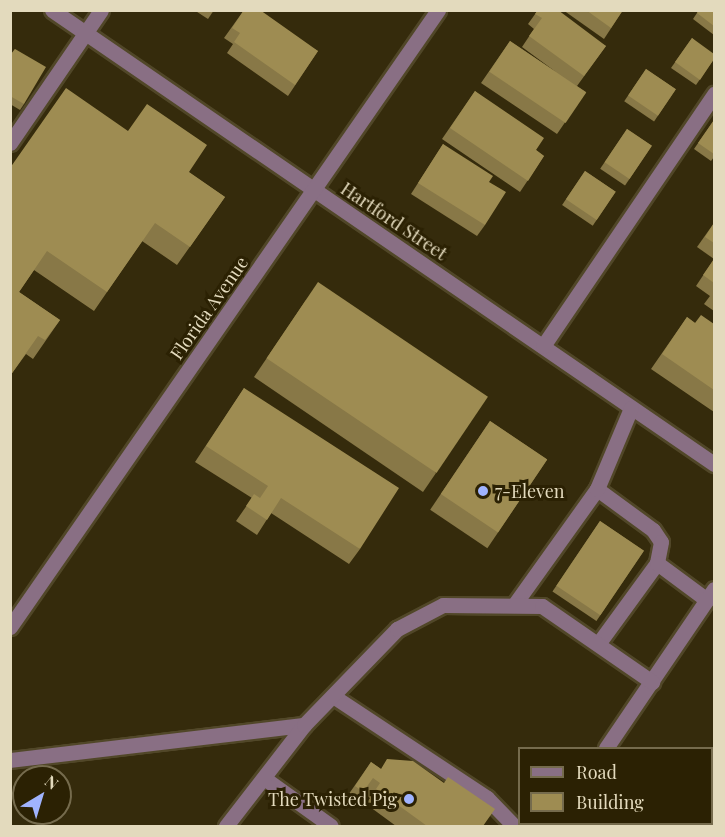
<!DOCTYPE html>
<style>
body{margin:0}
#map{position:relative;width:725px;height:837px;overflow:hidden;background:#352b0c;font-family:"Playfair Display",serif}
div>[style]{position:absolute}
.roads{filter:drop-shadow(2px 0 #514728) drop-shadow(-2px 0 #514728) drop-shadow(0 2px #514728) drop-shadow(0 -2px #514728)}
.minor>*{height:15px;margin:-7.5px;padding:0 7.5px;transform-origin:7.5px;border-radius:7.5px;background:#896f84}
.wall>*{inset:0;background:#887847;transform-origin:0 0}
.building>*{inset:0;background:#9e8c52;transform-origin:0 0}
.dots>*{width:16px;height:16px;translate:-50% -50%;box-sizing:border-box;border:3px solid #2b2103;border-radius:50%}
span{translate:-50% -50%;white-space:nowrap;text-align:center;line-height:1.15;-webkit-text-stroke:6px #2b2103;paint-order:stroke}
.street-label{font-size:18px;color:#e3dabd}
.poi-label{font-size:18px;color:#e3dabd}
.left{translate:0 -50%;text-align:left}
.right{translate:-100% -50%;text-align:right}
.frame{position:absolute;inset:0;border:12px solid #e3dabd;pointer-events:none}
.legend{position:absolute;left:518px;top:747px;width:195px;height:78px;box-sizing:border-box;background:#2b2103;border:2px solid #756b4d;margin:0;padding:8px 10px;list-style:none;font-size:18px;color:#e3dabd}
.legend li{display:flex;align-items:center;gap:12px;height:30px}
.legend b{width:30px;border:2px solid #756b4d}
.north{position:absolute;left:12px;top:765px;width:60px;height:60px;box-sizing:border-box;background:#2b2103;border:2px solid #756b4d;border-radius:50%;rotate:38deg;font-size:16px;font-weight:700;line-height:24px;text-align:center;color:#e3dabd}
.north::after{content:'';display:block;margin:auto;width:21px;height:27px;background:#a0b3fd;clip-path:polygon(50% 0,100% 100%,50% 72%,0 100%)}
</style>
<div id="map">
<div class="roads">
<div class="minor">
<i style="left:52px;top:10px;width:803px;rotate:34.44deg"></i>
<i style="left:10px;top:143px;width:161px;rotate:-55.6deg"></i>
<i style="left:543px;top:346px;width:305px;rotate:-55.8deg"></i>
<i style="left:597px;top:489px;width:69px;rotate:36.2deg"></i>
<i style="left:653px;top:530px;width:14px;rotate:56deg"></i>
<i style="left:661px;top:542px;width:21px;rotate:101deg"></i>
<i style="left:514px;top:605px;width:143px;rotate:-54.4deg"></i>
<i style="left:597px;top:489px;width:88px;rotate:-67.2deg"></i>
<i style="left:10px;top:627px;width:751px;rotate:-55.25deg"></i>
<i style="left:598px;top:644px;width:100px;rotate:-53.9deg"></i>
<i style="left:657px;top:563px;width:62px;rotate:36.5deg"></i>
<i style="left:333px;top:696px;width:185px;rotate:33.5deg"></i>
<i style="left:487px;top:798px;width:39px;rotate:46deg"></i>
<i style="left:606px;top:748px;width:192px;rotate:-55.8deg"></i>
<i style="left:10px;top:760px;width:296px;rotate:-6.8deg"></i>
<i style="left:264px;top:778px;width:82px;rotate:35.6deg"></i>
<i style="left:226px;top:826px;width:128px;rotate:-52.3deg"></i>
<i style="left:304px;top:725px;width:134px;rotate:-45.9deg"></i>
<i style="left:397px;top:629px;width:52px;rotate:-27.6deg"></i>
<i style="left:443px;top:605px;width:99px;rotate:0.6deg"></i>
<i style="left:542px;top:606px;width:134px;rotate:34.6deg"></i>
<i style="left:553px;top:826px;width:3px;rotate:-45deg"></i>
</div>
</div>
<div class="wall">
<i style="clip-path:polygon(194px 10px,214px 10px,208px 19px)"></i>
<i style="clip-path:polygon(244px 10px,318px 51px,288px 96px,227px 53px,233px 44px,224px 38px)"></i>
<i style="clip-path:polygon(538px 10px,606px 46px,577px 86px,586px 92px,557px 134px,481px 83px,510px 41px,556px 72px,522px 47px,534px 29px,528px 24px)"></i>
<i style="clip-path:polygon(563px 10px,623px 10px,604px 39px)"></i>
<i style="clip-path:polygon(699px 10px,714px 10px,714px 35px,693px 19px)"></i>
<i style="clip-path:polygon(692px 38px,714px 59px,696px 85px,671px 68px)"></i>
<i style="clip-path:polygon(15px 49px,24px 104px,20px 110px,10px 104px,10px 55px)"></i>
<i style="left:646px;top:69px;width:36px;height:39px;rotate:34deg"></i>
<i style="clip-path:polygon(475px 91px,536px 150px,544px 156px,520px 192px,442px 139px)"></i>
<i style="clip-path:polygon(714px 120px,714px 157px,711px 161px,694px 149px)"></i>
<i style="left:627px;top:129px;width:30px;height:48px;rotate:34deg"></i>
<i style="clip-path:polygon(128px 131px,225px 197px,177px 265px,142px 241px,94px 311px,34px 270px,19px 292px,60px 320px,33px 359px,26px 354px,10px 376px,10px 168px)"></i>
<i style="clip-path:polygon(443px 144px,489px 182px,485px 225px,477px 236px,411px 194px)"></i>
<i style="left:585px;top:171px;width:37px;height:41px;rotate:34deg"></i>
<i style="clip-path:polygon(714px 223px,714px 259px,697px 247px)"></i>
<i style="clip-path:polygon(714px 259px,714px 311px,704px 304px,710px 296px,696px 286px)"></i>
<i style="clip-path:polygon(306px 300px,436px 473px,423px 492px,254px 377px)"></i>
<i style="clip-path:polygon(687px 317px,695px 323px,714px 324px,714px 412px,651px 369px)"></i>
<i style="clip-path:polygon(244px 388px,360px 549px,349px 564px,271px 513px,257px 535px,236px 521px,252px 498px,195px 462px)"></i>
<i style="left:490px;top:421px;width:69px;height:107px;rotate:34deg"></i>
<i style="left:600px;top:521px;width:53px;height:85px;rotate:34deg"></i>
<i style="clip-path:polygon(371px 762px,381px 769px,483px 826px,396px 826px,366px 804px,370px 798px,363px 793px,353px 807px,344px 801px)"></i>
</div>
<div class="building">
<i style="clip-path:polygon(244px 10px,260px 10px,318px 51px,295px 85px,234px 42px,240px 33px,232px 28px)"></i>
<i style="clip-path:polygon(538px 10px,558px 10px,606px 46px,584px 76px,529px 36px,542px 18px,535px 14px)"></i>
<i style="clip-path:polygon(586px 10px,623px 10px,611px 28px)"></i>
<i style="clip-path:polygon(699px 10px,714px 10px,714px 26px,697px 13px)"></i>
<i style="clip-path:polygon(692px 38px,714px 54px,714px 59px,700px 80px,675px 62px)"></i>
<i style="left:510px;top:41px;width:92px;height:37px;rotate:34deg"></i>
<i style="clip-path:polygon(15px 49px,46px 67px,24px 104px,10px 96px,10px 56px)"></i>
<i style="left:646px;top:69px;width:36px;height:32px;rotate:34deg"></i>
<i style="clip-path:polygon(66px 88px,128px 131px,147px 104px,207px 145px,189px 172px,225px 197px,190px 247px,155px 223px,107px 292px,47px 251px,19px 292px,60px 320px,45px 340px,38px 336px,10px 376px,10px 168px)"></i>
<i style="clip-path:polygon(475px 91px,544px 138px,536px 150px,544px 156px,528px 181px,450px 128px)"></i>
<i style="clip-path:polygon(714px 120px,714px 154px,698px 143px)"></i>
<i style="left:627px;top:129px;width:30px;height:40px;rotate:34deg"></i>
<i style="clip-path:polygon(443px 144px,493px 176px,489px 182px,506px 192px,485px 225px,418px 183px)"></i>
<i style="left:585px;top:171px;width:37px;height:34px;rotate:34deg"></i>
<i style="clip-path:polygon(714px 223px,714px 243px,705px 237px)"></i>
<i style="clip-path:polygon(714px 259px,714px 283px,703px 275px)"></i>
<i style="left:318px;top:282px;width:205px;height:92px;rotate:34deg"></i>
<i style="clip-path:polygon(701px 315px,714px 324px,714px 390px,662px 354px,687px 317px,695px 323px)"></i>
<i style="clip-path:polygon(244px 388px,399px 488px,360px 549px,281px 498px,267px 520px,246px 506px,254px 494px,260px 498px,268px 486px,206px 446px)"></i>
<i style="left:490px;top:421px;width:69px;height:88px;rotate:34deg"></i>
<i style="left:600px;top:521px;width:53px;height:78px;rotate:34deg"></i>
<i style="clip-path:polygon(714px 752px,714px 775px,711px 773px,711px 756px)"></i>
<i style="clip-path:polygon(387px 759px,413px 761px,444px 783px,448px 777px,495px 809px,483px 826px,427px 826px,376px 789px,380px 783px,373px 778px,363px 792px,355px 786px,371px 762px,381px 769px)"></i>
<i style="clip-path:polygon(711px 777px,714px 779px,714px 826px,694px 826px,689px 824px,711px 824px)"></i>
<i style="left:618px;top:824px;width:71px;height:3px"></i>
</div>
<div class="dots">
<i style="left:483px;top:491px;background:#a0b3fd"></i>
<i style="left:409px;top:799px;background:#a0b3fd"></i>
</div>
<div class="street-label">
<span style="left:394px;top:221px;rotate:34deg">Hartford Street</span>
<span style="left:209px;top:308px;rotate:-55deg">Florida Avenue</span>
</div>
<div class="poi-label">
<span class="left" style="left:495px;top:491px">7-Eleven</span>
<span class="right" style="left:397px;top:799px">The Twisted Pig</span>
</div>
<div class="frame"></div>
<ul class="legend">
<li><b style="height:8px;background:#896f84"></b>Road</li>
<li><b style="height:16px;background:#9e8c52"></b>Building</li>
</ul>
<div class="north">N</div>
</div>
